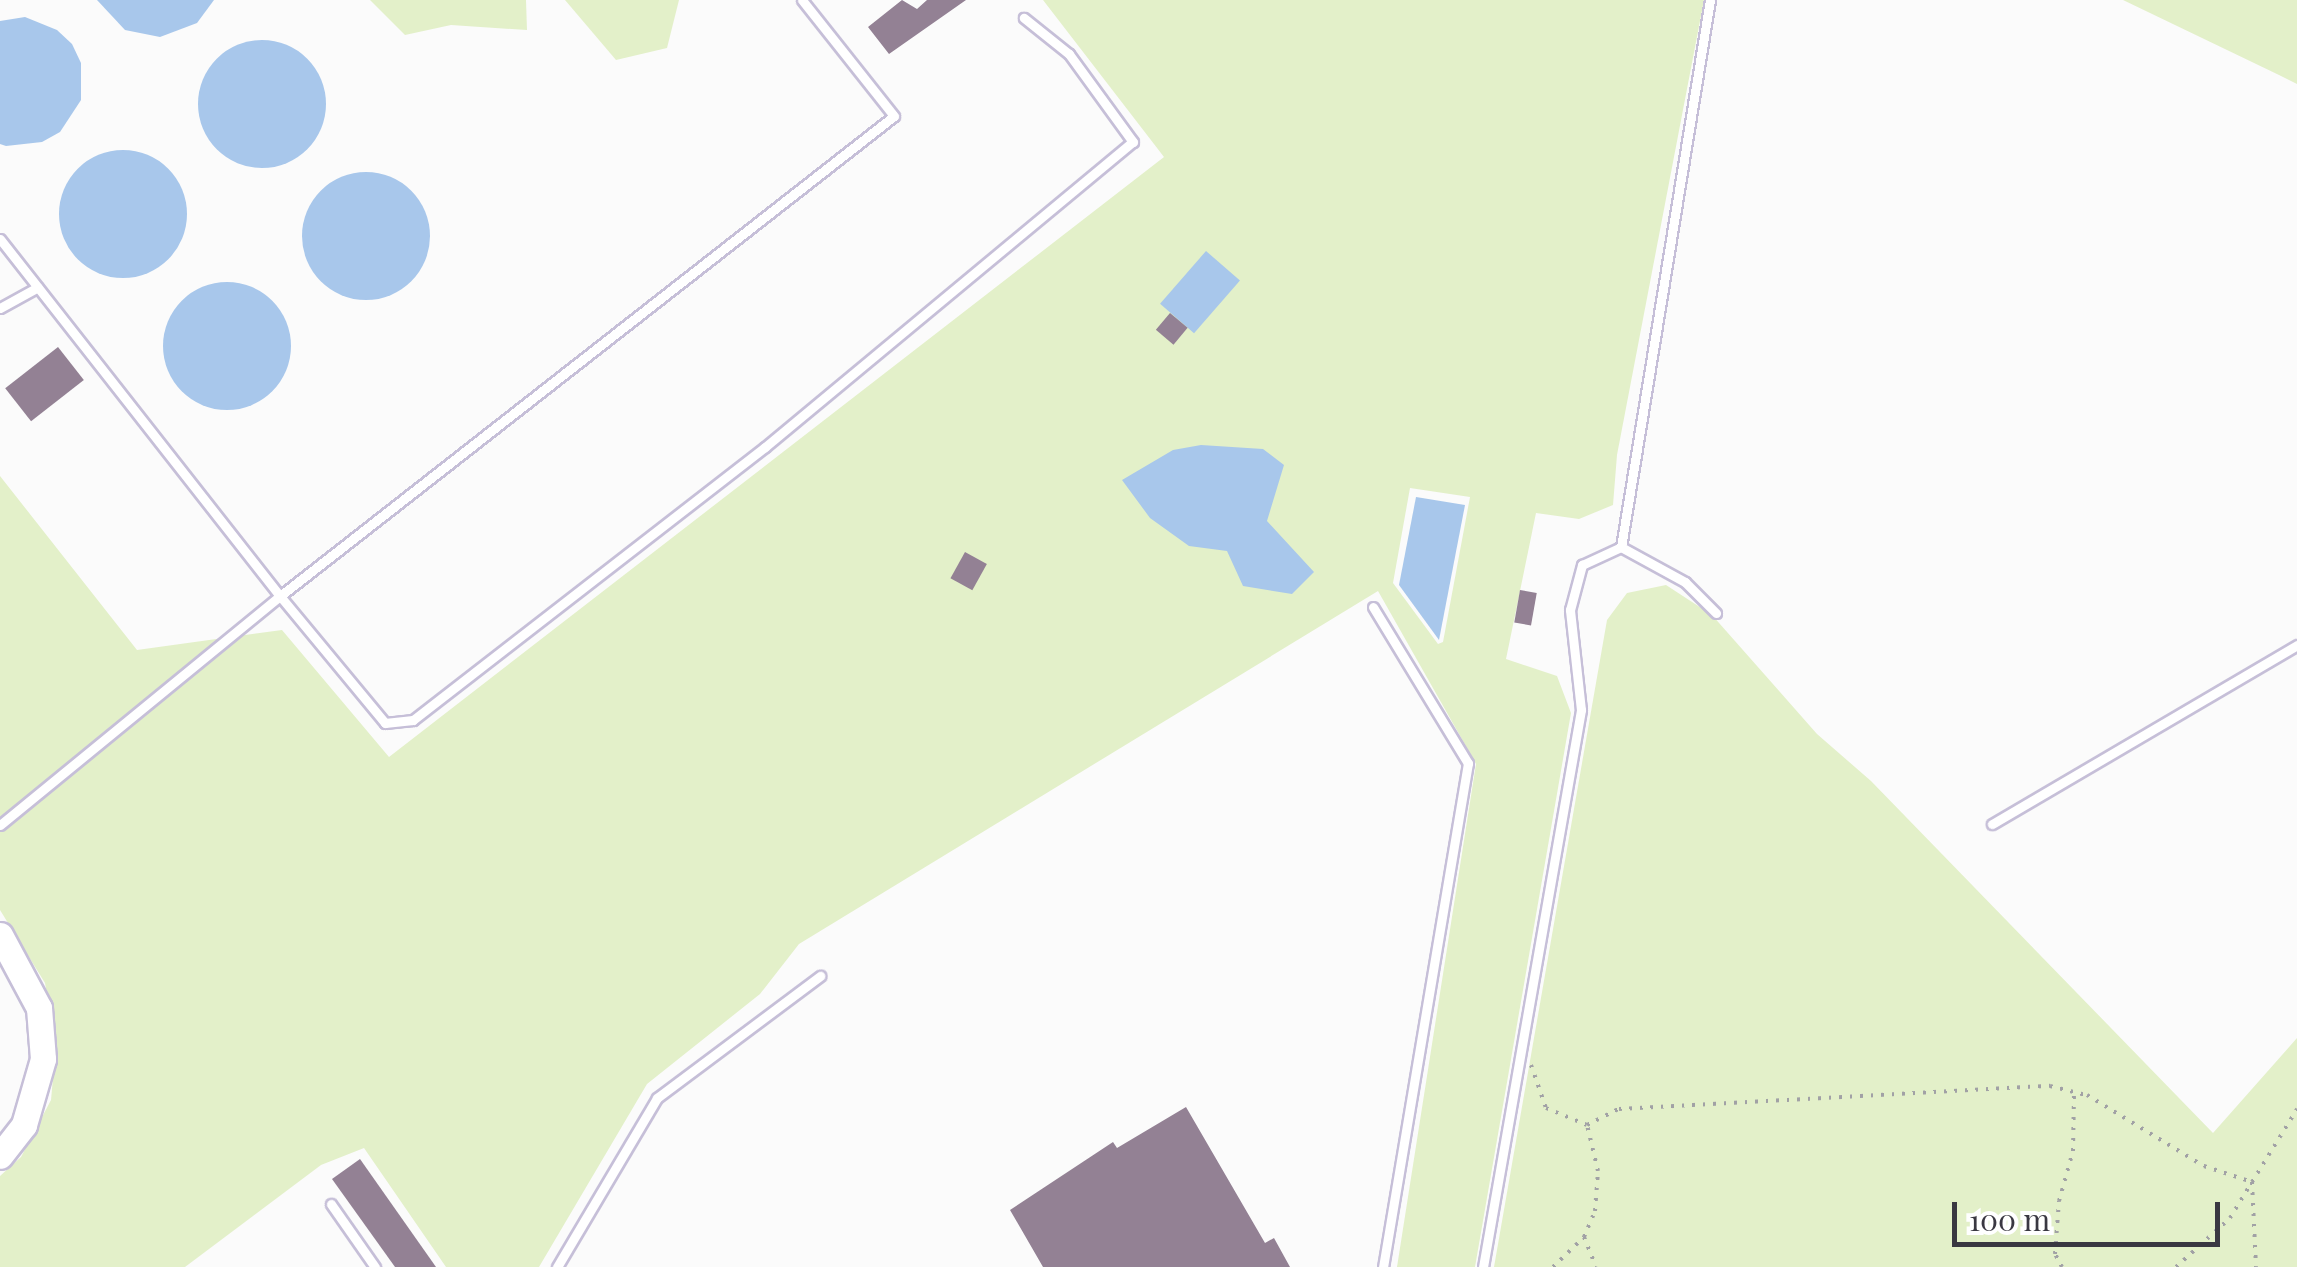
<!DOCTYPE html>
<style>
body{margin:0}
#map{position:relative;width:2297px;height:1267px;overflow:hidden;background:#fbfbfb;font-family:"Playfair Display",serif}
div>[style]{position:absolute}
.green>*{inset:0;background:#e3f0c9}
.water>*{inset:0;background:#a8c7eb;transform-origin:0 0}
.round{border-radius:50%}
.building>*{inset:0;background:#938194;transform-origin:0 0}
.path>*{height:4px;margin-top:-2px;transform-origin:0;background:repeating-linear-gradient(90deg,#a1a1a5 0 2.5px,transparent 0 10.5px)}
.roads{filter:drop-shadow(2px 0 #c6bfd8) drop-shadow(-2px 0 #c6bfd8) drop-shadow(0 2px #c6bfd8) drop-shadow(0 -2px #c6bfd8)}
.lane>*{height:9px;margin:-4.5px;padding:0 4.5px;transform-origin:4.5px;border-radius:4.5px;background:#fff}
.secondary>*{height:25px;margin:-12.5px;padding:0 12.5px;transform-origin:12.5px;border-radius:12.5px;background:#fff}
span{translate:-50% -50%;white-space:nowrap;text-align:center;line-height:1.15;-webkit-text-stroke:8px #fff;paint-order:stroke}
.scale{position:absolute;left:1952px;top:1202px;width:268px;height:45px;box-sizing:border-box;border:5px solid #3a3842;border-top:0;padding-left:12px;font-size:30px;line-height:35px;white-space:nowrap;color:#3a3842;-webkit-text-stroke:8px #fff;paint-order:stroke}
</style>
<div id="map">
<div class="green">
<i style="clip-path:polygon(370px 0,526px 0,527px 30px,451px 25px,405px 35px)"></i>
<i style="clip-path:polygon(565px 0,679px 0,667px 48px,616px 60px)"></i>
<i style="clip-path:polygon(evenodd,1043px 0,1704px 0,1617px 455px,1613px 505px,1579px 519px,1536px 513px,1506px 659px,1557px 676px,1571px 713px,1475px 1267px,1397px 1267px,1476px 764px,1378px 591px,799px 944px,760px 994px,647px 1084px,539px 1267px,446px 1267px,364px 1148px,321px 1165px,185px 1267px,0 1267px,0 1176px,21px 1157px,51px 1100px,56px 1044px,45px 983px,0 910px,0 476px,137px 650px,282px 630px,389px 757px,1164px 157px,1043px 0,1410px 488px,1470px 497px,1443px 642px,1438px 644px,1393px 583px,1410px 488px)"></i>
<i style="clip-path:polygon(2123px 0,2297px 0,2297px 84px,2279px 75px)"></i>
<i style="clip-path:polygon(1666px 585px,1712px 615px,1817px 734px,1871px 781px,2213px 1133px,2297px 1038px,2297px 1267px,1494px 1267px,1607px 620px,1627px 593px)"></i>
</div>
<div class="water">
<i style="clip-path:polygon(97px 0,214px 0,197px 23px,160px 37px,125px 30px)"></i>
<i style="clip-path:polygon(25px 17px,57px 30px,72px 44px,81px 63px,81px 100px,60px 132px,42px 142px,6px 146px,0 144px,0 21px)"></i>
<i class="round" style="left:198px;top:40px;width:128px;height:128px"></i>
<i class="round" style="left:59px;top:150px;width:128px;height:128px"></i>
<i class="round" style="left:302px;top:172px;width:128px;height:128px"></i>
<i style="left:1206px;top:251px;width:45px;height:70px;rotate:41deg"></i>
<i class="round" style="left:163px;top:282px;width:128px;height:128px"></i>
<i style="clip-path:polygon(1201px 445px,1263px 449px,1284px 465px,1267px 521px,1314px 572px,1292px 594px,1243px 586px,1227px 551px,1189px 546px,1150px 518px,1122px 480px,1173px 450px)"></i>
<i style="clip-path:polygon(1416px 497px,1465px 505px,1439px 640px,1399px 585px)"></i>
</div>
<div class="building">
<i style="clip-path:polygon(902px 0,917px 9px,927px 0,966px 0,889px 54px,868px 27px)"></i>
<i style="left:1170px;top:313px;width:23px;height:22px;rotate:40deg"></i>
<i style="left:58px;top:347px;width:42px;height:67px;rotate:52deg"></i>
<i style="left:965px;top:552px;width:25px;height:30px;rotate:29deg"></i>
<i style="left:1520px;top:590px;width:17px;height:33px;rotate:10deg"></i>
<i style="clip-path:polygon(1186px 1107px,1265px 1243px,1274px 1238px,1290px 1267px,1043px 1267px,1010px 1210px,1113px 1142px,1117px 1148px)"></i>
<i style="clip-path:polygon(360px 1159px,436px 1267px,395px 1267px,332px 1179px)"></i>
</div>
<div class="path">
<i style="left:1531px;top:1065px;width:46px;rotate:70.8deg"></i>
<i style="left:1546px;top:1108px;width:44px;rotate:22.5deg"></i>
<i style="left:1587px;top:1125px;width:36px;rotate:-27deg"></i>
<i style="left:1619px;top:1109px;width:432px;rotate:-3.1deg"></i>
<i style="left:2050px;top:1086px;width:38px;rotate:14deg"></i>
<i style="left:2087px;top:1095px;width:137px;rotate:31.3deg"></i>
<i style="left:2204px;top:1166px;width:51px;rotate:18.4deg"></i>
<i style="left:2252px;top:1182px;width:86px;rotate:-58.3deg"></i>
<i style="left:2252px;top:1182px;width:85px;rotate:87.3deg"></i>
<i style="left:1584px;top:1237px;width:32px;rotate:68deg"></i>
<i style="left:1553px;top:1267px;width:43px;rotate:-44.1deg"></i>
<i style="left:1584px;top:1237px;width:28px;rotate:-67deg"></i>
<i style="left:1595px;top:1211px;width:40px;rotate:-85.7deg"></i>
<i style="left:1598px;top:1171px;width:47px;rotate:-103.4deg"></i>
<i style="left:2062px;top:1267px;width:15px;rotate:-118deg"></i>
<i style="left:2055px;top:1254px;width:53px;rotate:-85.7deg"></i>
<i style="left:2059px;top:1201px;width:52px;rotate:-74.4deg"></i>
<i style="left:2073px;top:1151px;width:59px;rotate:-89deg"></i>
<i style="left:2176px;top:1267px;width:73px;rotate:-42.2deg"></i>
<i style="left:2230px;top:1218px;width:42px;rotate:-58.6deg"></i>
</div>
<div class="roads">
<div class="lane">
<i style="left:0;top:239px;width:454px;rotate:51.9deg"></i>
<i style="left:280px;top:596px;width:779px;rotate:-38.02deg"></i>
<i style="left:894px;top:116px;width:148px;rotate:-128.4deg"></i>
<i style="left:0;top:308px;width:43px;rotate:-28.9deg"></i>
<i style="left:1621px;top:547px;width:554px;rotate:-80.76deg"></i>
<i style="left:1373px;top:607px;width:183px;rotate:58.7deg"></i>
<i style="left:1468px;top:763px;width:511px;rotate:99.57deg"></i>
<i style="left:1992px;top:824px;width:354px;rotate:-30.4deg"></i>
<i style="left:0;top:825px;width:362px;rotate:-39.3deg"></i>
<i style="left:280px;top:596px;width:165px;rotate:50.4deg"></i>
<i style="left:385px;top:723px;width:28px;rotate:-6deg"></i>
<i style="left:413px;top:720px;width:445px;rotate:-37.8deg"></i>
<i style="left:765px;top:447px;width:478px;rotate:-39.7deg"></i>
<i style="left:1133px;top:142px;width:109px;rotate:-126deg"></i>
<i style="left:1069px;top:54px;width:58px;rotate:-141.3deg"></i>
<i style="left:331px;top:1204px;width:77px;rotate:55.1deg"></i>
<i style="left:557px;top:1267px;width:196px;rotate:-59.4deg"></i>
<i style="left:657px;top:1098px;width:204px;rotate:-36.8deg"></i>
<i style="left:1483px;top:1267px;width:566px;rotate:-80.02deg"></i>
<i style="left:1581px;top:710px;width:101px;rotate:-96.3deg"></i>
<i style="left:1570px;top:610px;width:47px;rotate:-75.1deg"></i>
<i style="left:1582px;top:565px;width:43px;rotate:-24.8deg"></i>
<i style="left:1621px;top:547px;width:73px;rotate:28.7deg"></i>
<i style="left:1685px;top:582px;width:44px;rotate:45deg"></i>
</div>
<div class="secondary">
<i style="left:0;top:935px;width:83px;rotate:61.9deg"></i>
<i style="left:39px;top:1008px;width:51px;rotate:85.5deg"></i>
<i style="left:43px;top:1059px;width:69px;rotate:106.1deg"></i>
<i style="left:24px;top:1125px;width:39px;rotate:128deg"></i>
</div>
</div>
<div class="scale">100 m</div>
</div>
